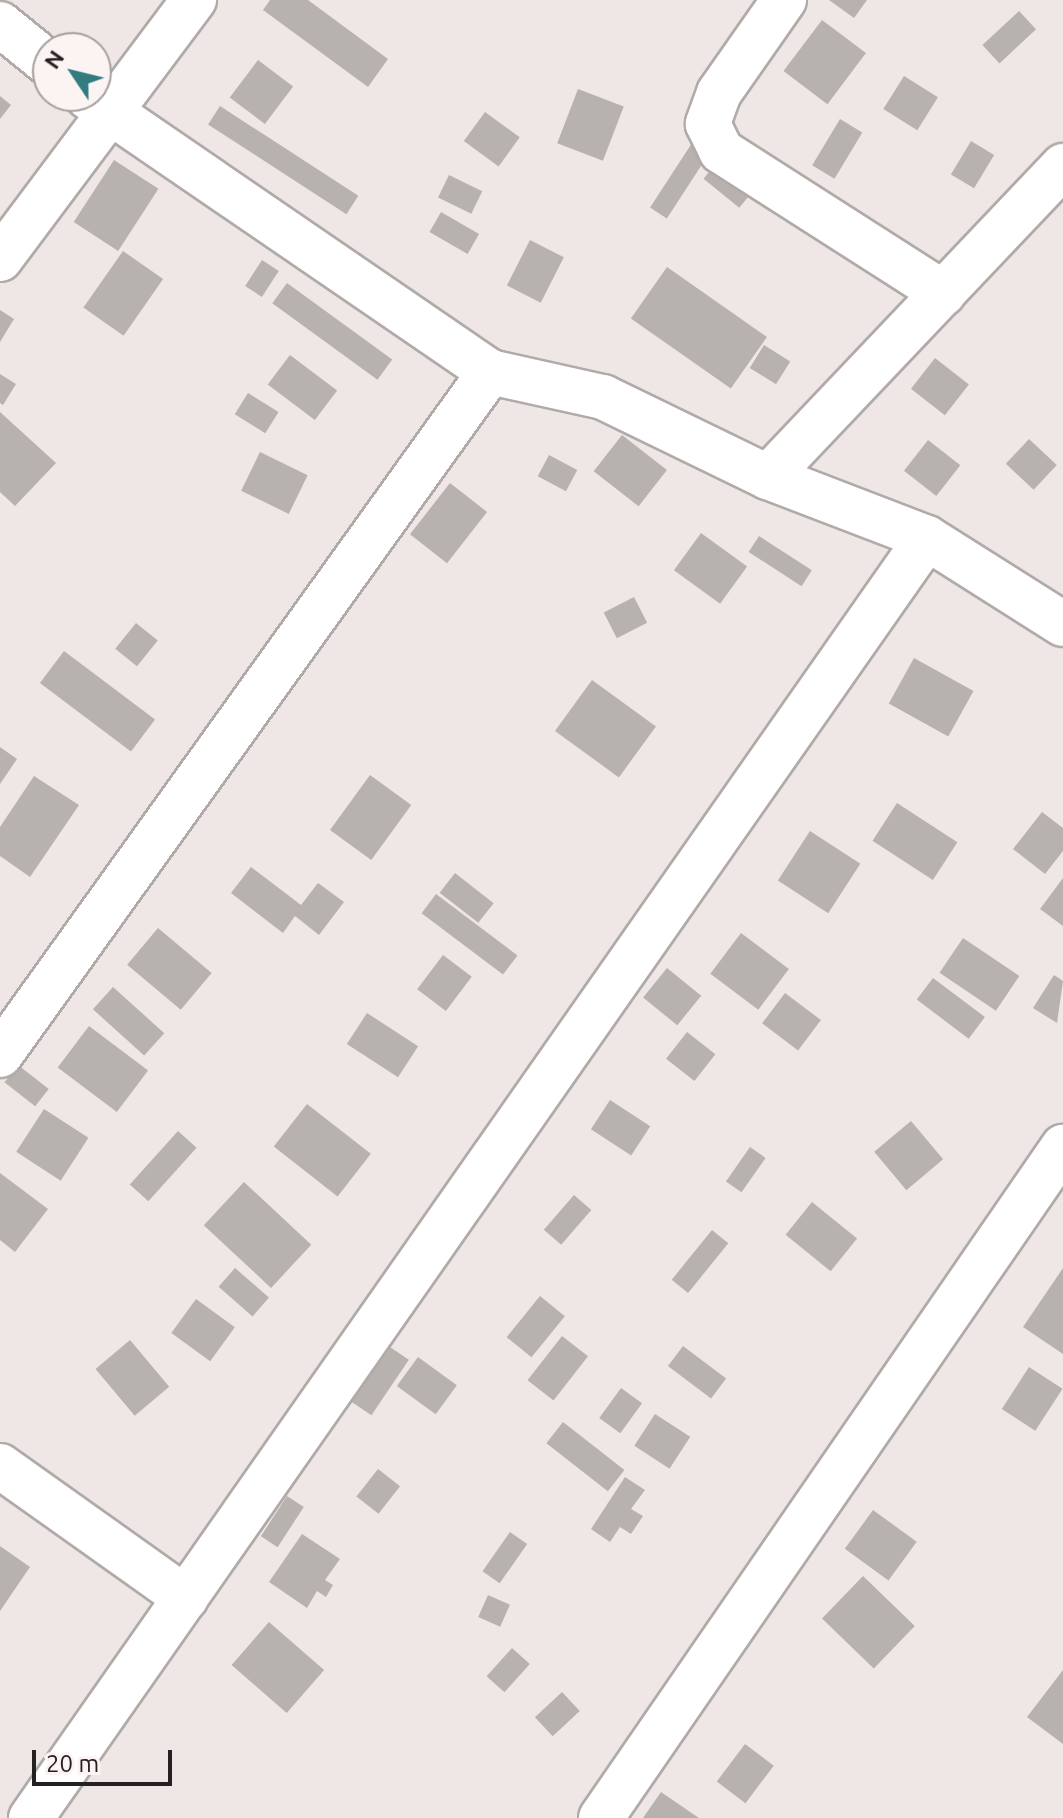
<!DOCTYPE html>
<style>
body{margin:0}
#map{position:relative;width:1063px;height:1818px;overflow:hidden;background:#eee7e5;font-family:Ubuntu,sans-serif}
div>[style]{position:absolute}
.building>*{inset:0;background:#b8b2af;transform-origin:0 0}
.roads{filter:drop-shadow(2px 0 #b1aaa8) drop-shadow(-2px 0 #b1aaa8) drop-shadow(0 2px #b1aaa8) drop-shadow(0 -2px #b1aaa8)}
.street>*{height:44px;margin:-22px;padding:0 22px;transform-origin:22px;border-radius:22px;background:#fff}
span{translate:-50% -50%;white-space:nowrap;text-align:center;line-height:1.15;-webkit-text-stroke:6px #fcf4f2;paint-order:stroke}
.north{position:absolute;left:32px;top:32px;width:80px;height:80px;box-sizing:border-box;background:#fcf4f2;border:2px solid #a6a09e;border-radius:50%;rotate:305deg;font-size:22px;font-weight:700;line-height:32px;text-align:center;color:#242120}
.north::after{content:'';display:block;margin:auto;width:28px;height:36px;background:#327b80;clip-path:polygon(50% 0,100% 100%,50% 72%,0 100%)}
.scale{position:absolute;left:32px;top:1750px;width:140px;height:36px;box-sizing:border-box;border:4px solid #242120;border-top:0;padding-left:10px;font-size:24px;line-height:28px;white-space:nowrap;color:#242120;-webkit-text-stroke:6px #fcf4f2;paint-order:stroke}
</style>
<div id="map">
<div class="building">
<i style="clip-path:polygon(270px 0,308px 0,388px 59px,368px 87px,263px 10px)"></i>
<i style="clip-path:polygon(829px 0,867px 0,854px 18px)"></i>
<i style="left:1019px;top:11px;width:25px;height:50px;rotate:47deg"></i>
<i style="left:822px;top:20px;width:55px;height:64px;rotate:37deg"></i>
<i style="left:258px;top:60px;width:44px;height:47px;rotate:37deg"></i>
<i style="left:904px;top:76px;width:40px;height:39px;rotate:32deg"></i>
<i style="left:578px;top:89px;width:49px;height:58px;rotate:21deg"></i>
<i style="clip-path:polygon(0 96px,11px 105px,0 119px)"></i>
<i style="left:220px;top:106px;width:165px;height:22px;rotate:33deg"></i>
<i style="left:485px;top:112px;width:43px;height:36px;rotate:36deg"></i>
<i style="left:840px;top:119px;width:26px;height:54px;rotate:31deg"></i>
<i style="left:971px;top:141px;width:27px;height:39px;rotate:31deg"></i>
<i style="left:692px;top:143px;width:20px;height:77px;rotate:33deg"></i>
<i style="left:114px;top:160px;width:53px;height:74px;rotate:33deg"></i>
<i style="left:718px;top:161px;width:46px;height:23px;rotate:39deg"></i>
<i style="left:449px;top:175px;width:37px;height:25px;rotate:26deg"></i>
<i style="left:441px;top:212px;width:44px;height:23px;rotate:30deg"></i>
<i style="left:530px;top:240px;width:38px;height:51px;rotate:27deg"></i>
<i style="left:123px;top:251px;width:49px;height:69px;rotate:35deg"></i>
<i style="left:262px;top:260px;width:20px;height:31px;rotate:33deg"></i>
<i style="left:667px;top:267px;width:122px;height:63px;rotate:35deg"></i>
<i style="left:287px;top:283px;width:130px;height:25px;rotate:36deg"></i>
<i style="clip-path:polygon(0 310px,14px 319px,0 342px)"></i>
<i style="left:764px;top:345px;width:31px;height:27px;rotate:32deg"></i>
<i style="left:290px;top:355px;width:59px;height:37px;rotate:37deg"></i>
<i style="left:935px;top:358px;width:43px;height:39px;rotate:38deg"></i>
<i style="clip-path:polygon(0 374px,16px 384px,3px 405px,0 403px)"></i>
<i style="left:248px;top:393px;width:36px;height:25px;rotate:32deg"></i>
<i style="clip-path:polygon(0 412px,56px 463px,15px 506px,0 492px)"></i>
<i style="left:622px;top:435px;width:57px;height:46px;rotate:38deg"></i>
<i style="left:1029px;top:439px;width:38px;height:34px;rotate:43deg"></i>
<i style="left:928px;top:440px;width:41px;height:39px;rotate:38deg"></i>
<i style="left:260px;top:452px;width:53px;height:43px;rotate:26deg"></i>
<i style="left:549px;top:455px;width:32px;height:24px;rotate:28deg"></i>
<i style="left:450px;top:483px;width:47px;height:65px;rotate:38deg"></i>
<i style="left:701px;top:533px;width:57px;height:46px;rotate:36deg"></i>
<i style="left:759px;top:536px;width:63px;height:19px;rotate:33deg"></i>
<i style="left:634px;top:597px;width:29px;height:34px;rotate:63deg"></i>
<i style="left:136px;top:623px;width:28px;height:33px;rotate:39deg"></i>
<i style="left:64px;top:651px;width:114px;height:40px;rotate:37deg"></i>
<i style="left:914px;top:658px;width:68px;height:52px;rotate:29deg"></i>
<i style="left:592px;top:680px;width:79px;height:63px;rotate:36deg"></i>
<i style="clip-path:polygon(0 747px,17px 759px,0 784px)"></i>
<i style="left:370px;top:775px;width:51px;height:68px;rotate:36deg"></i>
<i style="clip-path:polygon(34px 776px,79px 805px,30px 877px,0 856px,0 827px)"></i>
<i style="left:897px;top:803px;width:72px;height:45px;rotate:33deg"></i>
<i style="clip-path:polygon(1042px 812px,1063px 828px,1063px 851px,1045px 874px,1013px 849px)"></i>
<i style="left:810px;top:831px;width:60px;height:59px;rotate:33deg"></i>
<i style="clip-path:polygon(251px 867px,301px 905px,318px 883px,344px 902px,319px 935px,295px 916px,283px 933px,231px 893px)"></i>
<i style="left:455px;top:873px;width:49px;height:25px;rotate:38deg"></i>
<i style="clip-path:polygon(1063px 878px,1063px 926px,1040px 909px)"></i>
<i style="left:436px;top:894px;width:102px;height:24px;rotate:37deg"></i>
<i style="left:158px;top:928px;width:70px;height:48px;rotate:40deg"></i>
<i style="left:741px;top:933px;width:60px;height:51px;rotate:37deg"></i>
<i style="left:963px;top:938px;width:68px;height:42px;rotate:34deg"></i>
<i style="left:443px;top:955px;width:36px;height:43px;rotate:37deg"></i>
<i style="left:667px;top:968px;width:44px;height:38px;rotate:39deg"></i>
<i style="clip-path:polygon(1054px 975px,1063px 981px,1057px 1023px,1033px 1008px)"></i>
<i style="left:933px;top:978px;width:65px;height:27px;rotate:37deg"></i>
<i style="left:113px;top:987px;width:69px;height:30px;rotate:42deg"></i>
<i style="left:785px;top:993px;width:45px;height:38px;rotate:37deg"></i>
<i style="left:367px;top:1013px;width:61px;height:37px;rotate:33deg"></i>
<i style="left:89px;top:1026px;width:74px;height:52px;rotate:37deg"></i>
<i style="left:687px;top:1032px;width:36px;height:34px;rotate:38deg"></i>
<i style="left:18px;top:1065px;width:39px;height:22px;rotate:38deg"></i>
<i style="left:610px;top:1100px;width:48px;height:35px;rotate:33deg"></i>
<i style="left:307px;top:1104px;width:81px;height:54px;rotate:38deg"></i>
<i style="left:44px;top:1109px;width:53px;height:51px;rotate:33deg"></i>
<i style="left:911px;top:1121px;width:50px;height:48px;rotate:50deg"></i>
<i style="left:178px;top:1131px;width:25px;height:72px;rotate:42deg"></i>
<i style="left:750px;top:1147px;width:19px;height:42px;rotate:35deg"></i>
<i style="clip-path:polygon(0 1173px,48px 1209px,15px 1252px,0 1240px)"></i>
<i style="left:244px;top:1182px;width:92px;height:59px;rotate:43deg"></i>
<i style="left:574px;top:1195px;width:23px;height:46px;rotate:41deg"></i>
<i style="left:812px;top:1202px;width:58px;height:42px;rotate:39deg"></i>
<i style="left:712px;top:1230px;width:21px;height:64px;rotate:39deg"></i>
<i style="left:235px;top:1268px;width:45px;height:25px;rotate:41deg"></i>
<i style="clip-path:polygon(1063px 1268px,1063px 1354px,1023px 1327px)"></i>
<i style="left:540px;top:1296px;width:32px;height:53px;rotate:39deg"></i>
<i style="left:196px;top:1299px;width:48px;height:42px;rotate:36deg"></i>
<i style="left:562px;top:1336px;width:33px;height:56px;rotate:38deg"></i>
<i style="left:130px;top:1340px;width:61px;height:45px;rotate:50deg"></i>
<i style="left:384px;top:1343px;width:30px;height:67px;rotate:34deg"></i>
<i style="left:683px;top:1346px;width:54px;height:25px;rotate:37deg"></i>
<i style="left:418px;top:1357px;width:48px;height:36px;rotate:36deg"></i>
<i style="left:1029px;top:1367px;width:40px;height:50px;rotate:33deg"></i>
<i style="left:621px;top:1388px;width:26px;height:37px;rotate:36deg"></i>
<i style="left:655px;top:1414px;width:42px;height:38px;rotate:33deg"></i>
<i style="left:563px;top:1422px;width:78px;height:27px;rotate:38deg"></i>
<i style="left:378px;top:1469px;width:28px;height:35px;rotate:38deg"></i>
<i style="clip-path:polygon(625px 1477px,645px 1490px,631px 1509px,643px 1516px,631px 1534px,620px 1527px,610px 1542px,591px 1529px)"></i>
<i style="left:287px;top:1496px;width:20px;height:48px;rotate:33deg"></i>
<i style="left:873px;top:1510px;width:54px;height:48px;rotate:36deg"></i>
<i style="left:510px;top:1532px;width:21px;height:48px;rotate:35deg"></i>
<i style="clip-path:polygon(302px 1534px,340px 1559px,325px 1580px,333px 1585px,326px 1597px,317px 1591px,307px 1608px,269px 1582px)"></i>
<i style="clip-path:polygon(0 1546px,30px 1567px,0 1611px)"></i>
<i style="left:863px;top:1576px;width:72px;height:59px;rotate:44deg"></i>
<i style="left:488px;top:1595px;width:24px;height:24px;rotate:24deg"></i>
<i style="left:269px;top:1622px;width:73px;height:57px;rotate:41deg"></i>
<i style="left:512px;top:1648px;width:24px;height:38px;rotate:42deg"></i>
<i style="clip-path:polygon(1063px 1670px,1063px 1744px,1027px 1717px)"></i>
<i style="left:562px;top:1692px;width:26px;height:37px;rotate:47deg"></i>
<i style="left:745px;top:1744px;width:36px;height:47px;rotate:37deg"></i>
<i style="clip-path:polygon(661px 1792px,699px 1818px,643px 1818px)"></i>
</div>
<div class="roads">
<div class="street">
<i style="left:784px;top:0;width:113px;rotate:125deg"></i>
<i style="left:719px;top:93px;width:33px;rotate:110deg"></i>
<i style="left:708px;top:124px;width:30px;rotate:64deg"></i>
<i style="left:721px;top:151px;width:264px;rotate:32.6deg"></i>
<i style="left:0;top:24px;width:62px;rotate:39.1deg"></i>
<i style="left:87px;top:96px;width:488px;rotate:34.4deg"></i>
<i style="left:490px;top:372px;width:116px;rotate:12.5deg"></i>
<i style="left:603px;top:397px;width:183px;rotate:25.9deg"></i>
<i style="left:768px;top:477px;width:170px;rotate:21deg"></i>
<i style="left:927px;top:538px;width:161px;rotate:32.3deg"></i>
<i style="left:0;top:259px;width:324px;rotate:-53.2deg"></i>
<i style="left:768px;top:477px;width:429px;rotate:-46.5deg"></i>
<i style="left:0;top:1055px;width:841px;rotate:-54.34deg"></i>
<i style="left:0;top:1466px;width:228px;rotate:35.4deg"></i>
<i style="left:31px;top:1818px;width:1562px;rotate:-55.01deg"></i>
<i style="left:601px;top:1818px;width:815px;rotate:-55.45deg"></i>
</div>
</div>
<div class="north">N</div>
<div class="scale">20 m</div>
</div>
